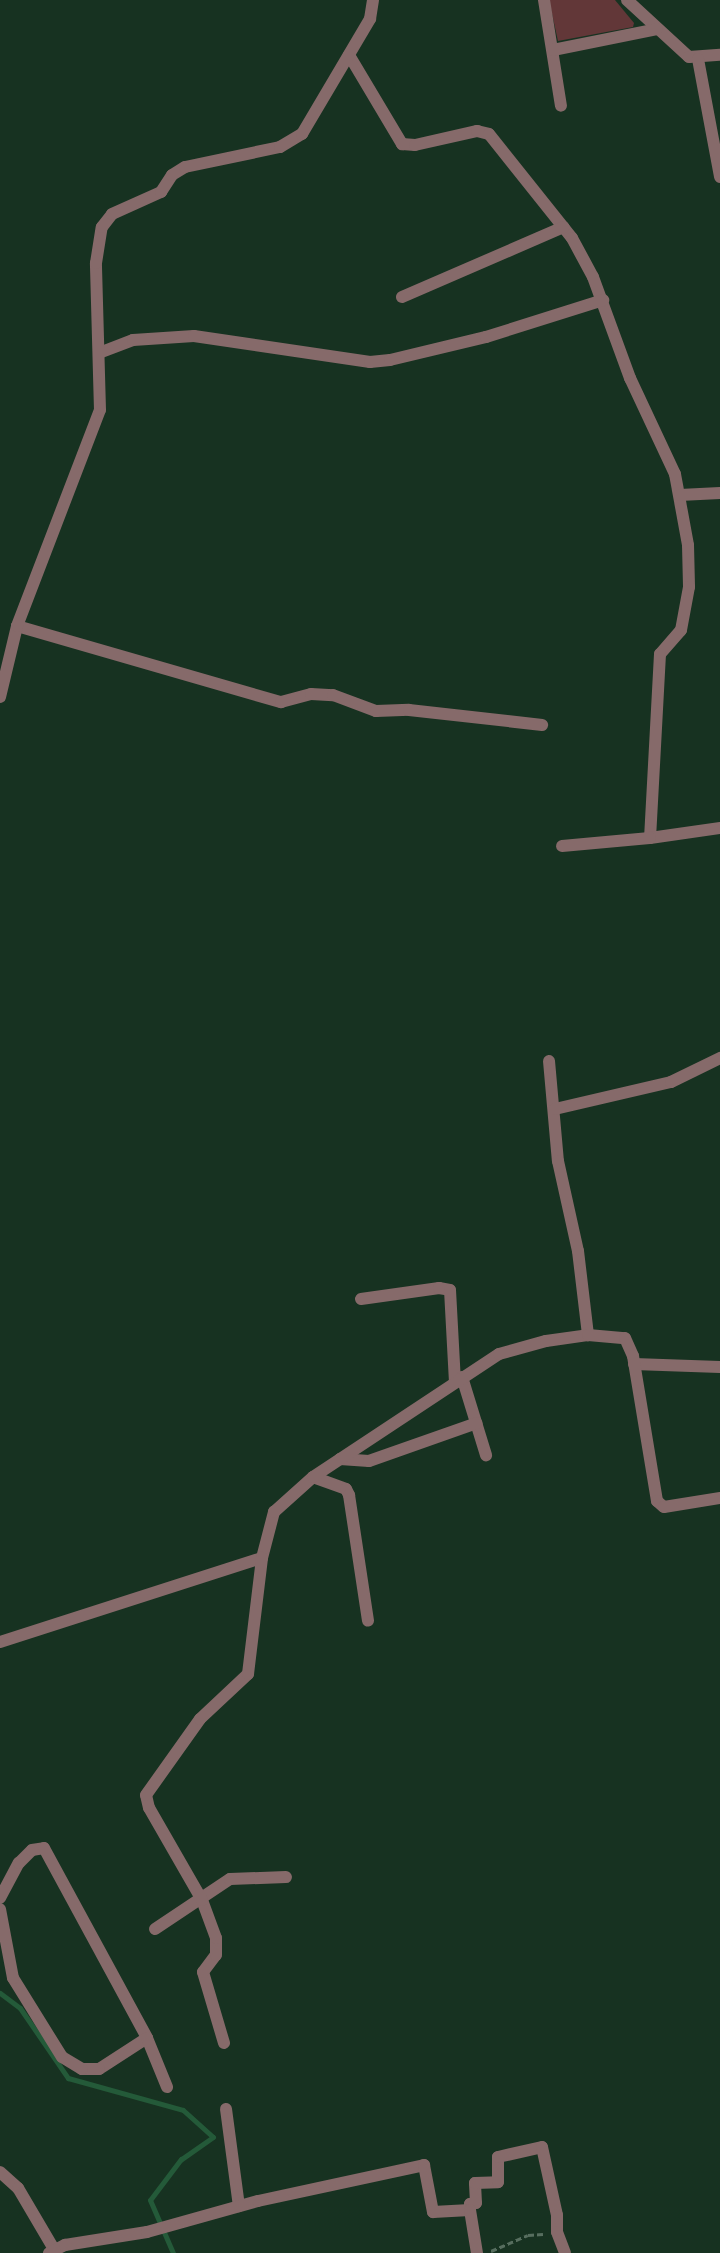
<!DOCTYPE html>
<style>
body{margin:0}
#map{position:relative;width:720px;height:2253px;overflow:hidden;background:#173221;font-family:"DM Sans",sans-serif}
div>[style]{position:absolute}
.green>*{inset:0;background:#623738}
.stream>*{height:5px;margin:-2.5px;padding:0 2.5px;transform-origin:2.5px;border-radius:2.5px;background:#245a39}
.path>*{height:3px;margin-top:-1.5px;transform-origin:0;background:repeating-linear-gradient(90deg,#576e5f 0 6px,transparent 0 9px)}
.street>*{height:12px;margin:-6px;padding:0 6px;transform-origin:6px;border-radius:6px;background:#866a6a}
span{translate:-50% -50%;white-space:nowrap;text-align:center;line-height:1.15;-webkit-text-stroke:4.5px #0d2817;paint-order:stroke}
</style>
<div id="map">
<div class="green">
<i style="clip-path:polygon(549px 0,615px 0,634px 23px,633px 27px,558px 41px)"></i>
</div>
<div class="stream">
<i style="left:0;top:1993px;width:25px;rotate:37deg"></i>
<i style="left:20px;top:2008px;width:85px;rotate:55.6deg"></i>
<i style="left:68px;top:2078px;width:119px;rotate:15.5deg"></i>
<i style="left:183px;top:2110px;width:40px;rotate:42deg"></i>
<i style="left:213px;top:2137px;width:39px;rotate:145deg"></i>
<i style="left:181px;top:2159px;width:51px;rotate:127.1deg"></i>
<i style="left:150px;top:2200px;width:58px;rotate:66.5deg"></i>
</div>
<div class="path">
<i style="left:491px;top:2251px;width:40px;rotate:-23.4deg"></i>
<i style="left:528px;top:2235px;width:15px;rotate:-4deg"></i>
</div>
<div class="street">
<i style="left:544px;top:0;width:107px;rotate:80.9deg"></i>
<i style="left:627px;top:0;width:84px;rotate:42.6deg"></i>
<i style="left:689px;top:57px;width:31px;rotate:-4deg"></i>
<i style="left:553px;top:50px;width:106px;rotate:-11.4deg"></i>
<i style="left:349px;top:55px;width:104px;rotate:59.2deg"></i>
<i style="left:402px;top:144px;width:13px;rotate:4deg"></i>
<i style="left:415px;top:145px;width:64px;rotate:-12.7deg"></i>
<i style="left:477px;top:131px;width:12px;rotate:14deg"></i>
<i style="left:489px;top:134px;width:133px;rotate:51.4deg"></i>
<i style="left:572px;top:238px;width:44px;rotate:61.7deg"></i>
<i style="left:593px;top:277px;width:108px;rotate:69.9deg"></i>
<i style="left:630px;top:378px;width:106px;rotate:64.9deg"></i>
<i style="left:675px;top:474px;width:72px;rotate:79.6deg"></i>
<i style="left:688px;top:545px;width:42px;rotate:88.6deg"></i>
<i style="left:689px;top:587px;width:44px;rotate:100.5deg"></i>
<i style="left:681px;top:630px;width:32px;rotate:131deg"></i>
<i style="left:660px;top:654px;width:184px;rotate:93.1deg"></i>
<i style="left:650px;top:838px;width:71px;rotate:-8.1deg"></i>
<i style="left:698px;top:59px;width:120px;rotate:79.4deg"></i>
<i style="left:402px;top:297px;width:176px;rotate:-23.4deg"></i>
<i style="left:99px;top:353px;width:36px;rotate:-21deg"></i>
<i style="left:133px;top:340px;width:61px;rotate:-3.8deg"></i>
<i style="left:194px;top:336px;width:178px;rotate:8.4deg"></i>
<i style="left:370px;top:362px;width:20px;rotate:-6deg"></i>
<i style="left:390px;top:360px;width:99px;rotate:-13.5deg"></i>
<i style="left:486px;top:337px;width:123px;rotate:-17.5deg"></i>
<i style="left:680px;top:495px;width:40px;rotate:-2.9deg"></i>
<i style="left:17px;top:626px;width:275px;rotate:16.1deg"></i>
<i style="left:281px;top:702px;width:31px;rotate:-15deg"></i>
<i style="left:311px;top:694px;width:22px;rotate:3deg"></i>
<i style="left:333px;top:695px;width:46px;rotate:20.4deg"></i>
<i style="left:376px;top:711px;width:33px;rotate:-2deg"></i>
<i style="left:409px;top:710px;width:134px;rotate:6.4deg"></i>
<i style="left:0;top:697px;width:73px;rotate:-76.5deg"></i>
<i style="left:17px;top:626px;width:231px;rotate:-69deg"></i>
<i style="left:100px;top:410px;width:147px;rotate:-91.6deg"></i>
<i style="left:96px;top:263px;width:36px;rotate:-81deg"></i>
<i style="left:102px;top:227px;width:16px;rotate:-52deg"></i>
<i style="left:112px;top:214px;width:54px;rotate:-24.2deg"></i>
<i style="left:161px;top:192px;width:20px;rotate:-57deg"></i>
<i style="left:172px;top:175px;width:15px;rotate:-32deg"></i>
<i style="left:185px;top:167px;width:97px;rotate:-11.9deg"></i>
<i style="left:280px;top:147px;width:26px;rotate:-31deg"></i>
<i style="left:302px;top:134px;width:134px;rotate:-59.4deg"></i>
<i style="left:370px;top:19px;width:19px;rotate:-81deg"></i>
<i style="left:562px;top:846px;width:88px;rotate:-5.2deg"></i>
<i style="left:549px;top:1061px;width:100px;rotate:84.9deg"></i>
<i style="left:558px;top:1161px;width:92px;rotate:77.5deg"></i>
<i style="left:578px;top:1251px;width:85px;rotate:83.2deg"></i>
<i style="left:555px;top:1109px;width:119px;rotate:-13.1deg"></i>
<i style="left:671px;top:1082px;width:55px;rotate:-26.1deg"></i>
<i style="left:361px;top:1299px;width:79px;rotate:-8deg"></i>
<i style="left:439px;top:1288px;width:11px;rotate:10deg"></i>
<i style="left:450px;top:1290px;width:92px;rotate:86.9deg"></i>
<i style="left:634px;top:1364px;width:86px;rotate:2deg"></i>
<i style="left:462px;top:1377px;width:82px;rotate:72.9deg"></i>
<i style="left:340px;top:1459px;width:29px;rotate:4deg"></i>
<i style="left:369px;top:1461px;width:114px;rotate:-19.4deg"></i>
<i style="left:313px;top:1477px;width:35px;rotate:20deg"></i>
<i style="left:346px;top:1489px;width:7px;rotate:63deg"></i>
<i style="left:349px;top:1495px;width:127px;rotate:81.4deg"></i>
<i style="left:0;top:1642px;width:275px;rotate:-17.8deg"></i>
<i style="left:262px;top:1558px;width:48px;rotate:-75.4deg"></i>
<i style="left:274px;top:1512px;width:52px;rotate:-41.9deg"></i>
<i style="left:313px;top:1477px;width:223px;rotate:-33.5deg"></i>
<i style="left:499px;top:1354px;width:49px;rotate:-15.5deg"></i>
<i style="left:546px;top:1341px;width:42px;rotate:-8.1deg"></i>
<i style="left:588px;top:1335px;width:37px;rotate:5deg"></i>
<i style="left:625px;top:1338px;width:20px;rotate:66deg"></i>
<i style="left:633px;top:1356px;width:147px;rotate:80.6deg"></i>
<i style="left:657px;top:1501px;width:9px;rotate:41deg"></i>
<i style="left:664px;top:1507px;width:57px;rotate:-9.1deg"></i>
<i style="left:0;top:1898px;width:40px;rotate:-62deg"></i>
<i style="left:19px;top:1863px;width:18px;rotate:-45deg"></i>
<i style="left:32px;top:1850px;width:12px;rotate:-9deg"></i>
<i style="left:44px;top:1848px;width:216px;rotate:61.5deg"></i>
<i style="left:147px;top:2038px;width:57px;rotate:147.1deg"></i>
<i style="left:99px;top:2069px;width:17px;rotate:180deg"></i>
<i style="left:82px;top:2069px;width:23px;rotate:-149deg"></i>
<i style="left:62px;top:2057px;width:93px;rotate:-121.8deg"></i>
<i style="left:13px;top:1978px;width:70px;rotate:-100.7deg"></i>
<i style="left:155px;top:1929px;width:90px;rotate:-33.7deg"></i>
<i style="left:230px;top:1879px;width:56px;rotate:-2deg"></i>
<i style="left:147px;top:2038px;width:53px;rotate:67.8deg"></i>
<i style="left:224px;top:2043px;width:74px;rotate:-106.5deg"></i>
<i style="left:203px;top:1972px;width:21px;rotate:-53deg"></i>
<i style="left:216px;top:1955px;width:17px;rotate:-90deg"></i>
<i style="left:216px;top:1938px;width:40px;rotate:-110.2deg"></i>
<i style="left:202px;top:1900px;width:106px;rotate:-119.9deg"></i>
<i style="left:149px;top:1808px;width:13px;rotate:-103deg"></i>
<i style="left:146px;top:1795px;width:93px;rotate:-54.6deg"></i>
<i style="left:200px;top:1719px;width:66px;rotate:-43.2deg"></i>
<i style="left:248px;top:1674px;width:117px;rotate:-83.1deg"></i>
<i style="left:226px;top:2109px;width:98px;rotate:82.4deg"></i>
<i style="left:0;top:2172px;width:24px;rotate:42deg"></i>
<i style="left:18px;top:2188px;width:71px;rotate:59.5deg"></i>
<i style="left:470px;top:2210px;width:6px;rotate:-90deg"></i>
<i style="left:470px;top:2204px;width:6px;rotate:-9deg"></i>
<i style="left:476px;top:2203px;width:20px;rotate:-93deg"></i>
<i style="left:475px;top:2183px;width:23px;rotate:-2deg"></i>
<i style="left:498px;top:2182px;width:25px;rotate:-90deg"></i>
<i style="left:498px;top:2157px;width:45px;rotate:-12.8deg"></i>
<i style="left:542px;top:2147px;width:70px;rotate:77.6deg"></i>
<i style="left:557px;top:2215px;width:17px;rotate:90deg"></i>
<i style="left:557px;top:2232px;width:22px;rotate:69deg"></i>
<i style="left:49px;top:2253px;width:18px;rotate:-27deg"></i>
<i style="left:65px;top:2245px;width:83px;rotate:-9deg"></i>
<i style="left:147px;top:2232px;width:115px;rotate:-15.6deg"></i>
<i style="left:258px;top:2201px;width:170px;rotate:-12.2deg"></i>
<i style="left:424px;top:2165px;width:48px;rotate:79.2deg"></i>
<i style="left:433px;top:2212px;width:37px;rotate:-3deg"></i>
<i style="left:470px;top:2210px;width:44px;rotate:80.8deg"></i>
</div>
</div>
